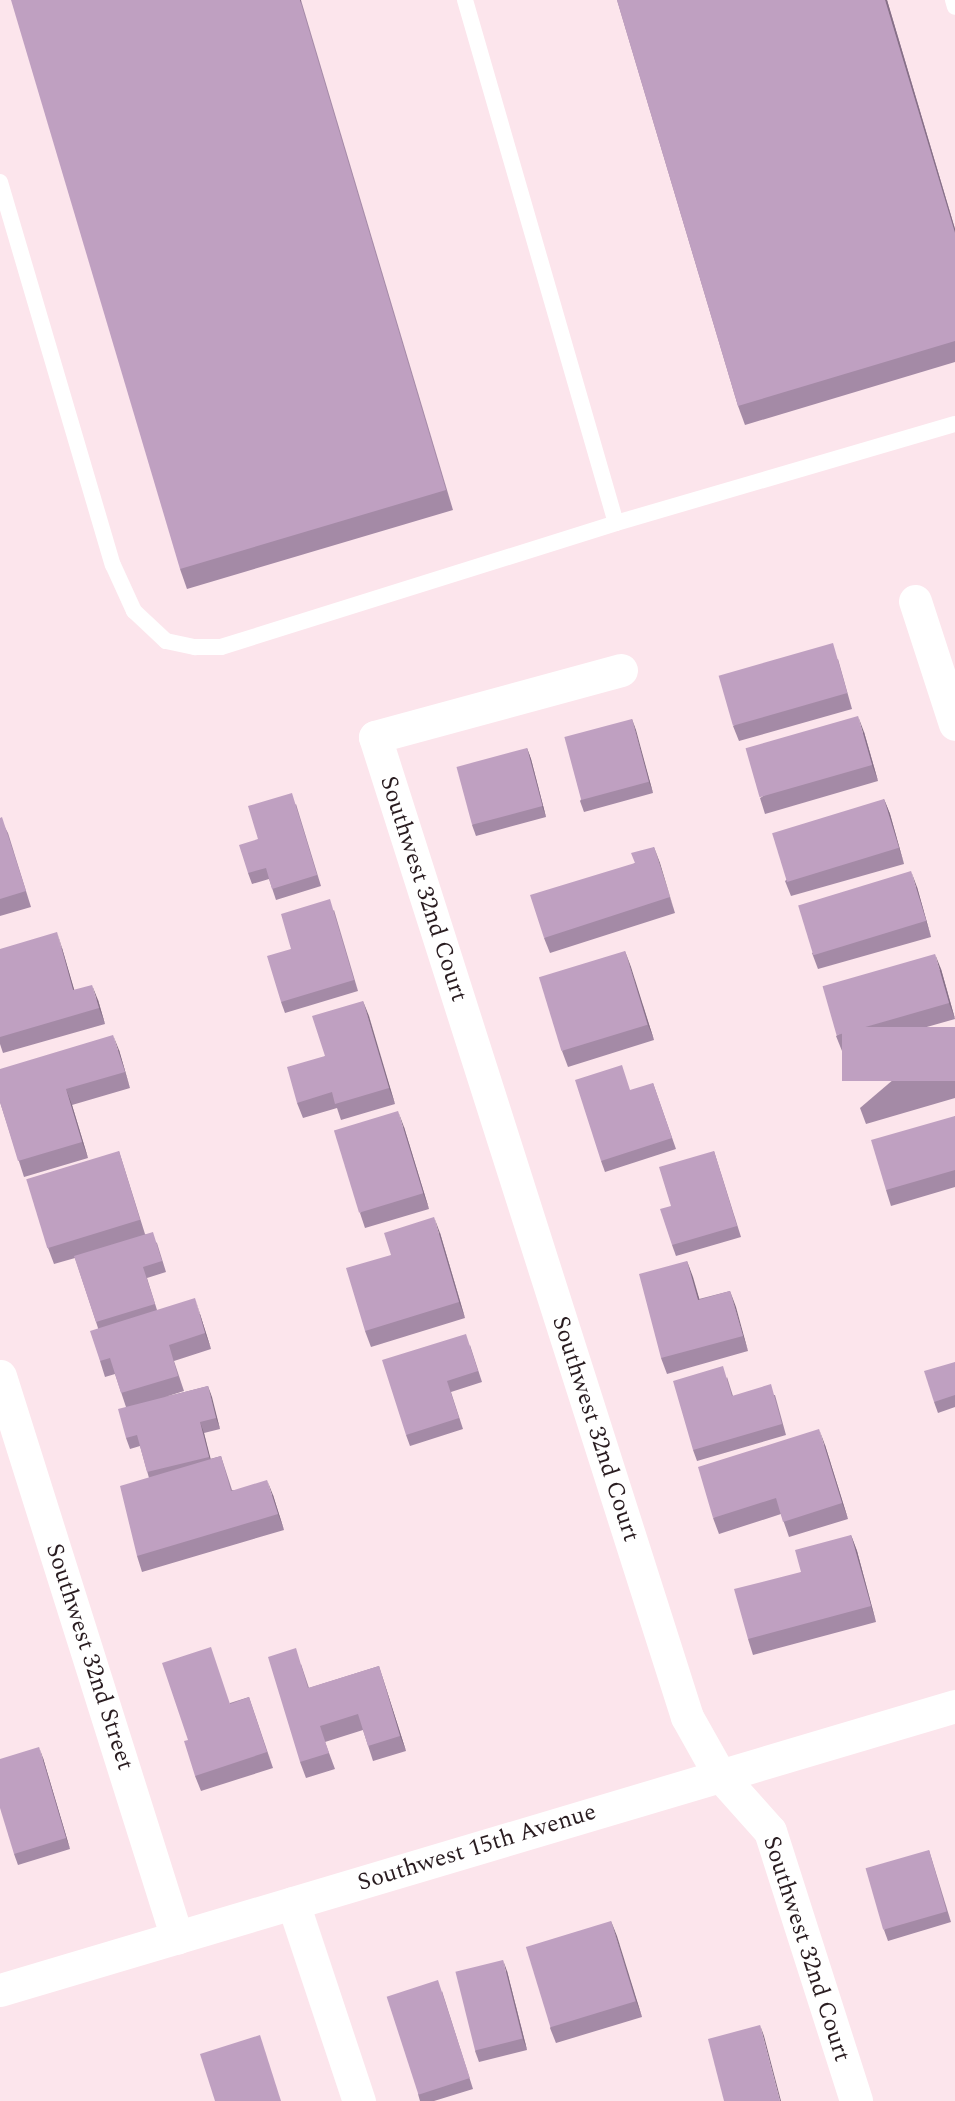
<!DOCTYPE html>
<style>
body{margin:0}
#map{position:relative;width:955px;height:2101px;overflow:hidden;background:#fce5ec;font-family:Spectral,serif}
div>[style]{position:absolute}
.service>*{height:16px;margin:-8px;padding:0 8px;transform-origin:8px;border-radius:8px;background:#fff}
.minor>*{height:33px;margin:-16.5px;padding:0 16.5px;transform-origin:16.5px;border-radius:16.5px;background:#fff}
.wall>*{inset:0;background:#a48aa6}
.shaded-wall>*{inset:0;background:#867087;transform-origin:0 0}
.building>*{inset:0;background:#bfa0c1;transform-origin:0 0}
span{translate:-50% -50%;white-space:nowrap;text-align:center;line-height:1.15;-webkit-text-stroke:6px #fff;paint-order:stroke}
.street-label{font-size:24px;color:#291c20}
</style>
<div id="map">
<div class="service">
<i style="left:465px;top:0;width:544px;rotate:73.9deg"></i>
<i style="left:953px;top:0;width:7px;rotate:74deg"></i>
<i style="left:0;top:182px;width:399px;rotate:73.6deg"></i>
<i style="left:113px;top:565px;width:51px;rotate:65.5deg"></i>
<i style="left:134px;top:611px;width:44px;rotate:43.2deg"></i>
<i style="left:166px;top:641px;width:30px;rotate:12deg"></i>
<i style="left:195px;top:647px;width:26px"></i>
<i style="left:221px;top:647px;width:414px;rotate:-17.4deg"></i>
<i style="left:616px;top:523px;width:353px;rotate:-16.3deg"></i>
</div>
<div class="minor">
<i style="left:915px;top:601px;width:129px;rotate:72deg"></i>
<i style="left:621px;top:670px;width:255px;rotate:164.8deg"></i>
<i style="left:375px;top:737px;width:1028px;rotate:72.34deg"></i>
<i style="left:687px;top:1717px;width:65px;rotate:60.7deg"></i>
<i style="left:719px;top:1774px;width:76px;rotate:48.2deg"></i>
<i style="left:770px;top:1831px;width:283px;rotate:72.3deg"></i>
<i style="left:0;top:1376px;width:589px;rotate:72.52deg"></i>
<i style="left:293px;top:1903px;width:209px;rotate:71.6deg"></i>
<i style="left:0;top:1990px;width:996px;rotate:-16.56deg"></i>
</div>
<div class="wall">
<i style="clip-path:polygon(301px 0,453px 510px,187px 589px,180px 569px)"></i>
<i style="clip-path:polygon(617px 0,887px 0,955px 229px,955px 362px,745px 425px,738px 406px)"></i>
<i style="clip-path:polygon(838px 659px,852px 709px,739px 741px,733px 726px)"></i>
<i style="clip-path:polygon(632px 719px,653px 793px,584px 812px,580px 801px)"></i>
<i style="clip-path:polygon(864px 732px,878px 781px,765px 814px,760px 798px)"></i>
<i style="clip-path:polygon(527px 748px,531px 759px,546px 817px,476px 836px,472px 825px)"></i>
<i style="clip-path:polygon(884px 799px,890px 814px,904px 864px,791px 896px,785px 881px)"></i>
<i style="clip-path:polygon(296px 804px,321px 886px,276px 900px,269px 879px,252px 884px,248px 873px,258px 839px)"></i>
<i style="clip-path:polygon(0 818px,8px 833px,31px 907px,0 916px)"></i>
<i style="clip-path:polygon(654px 847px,675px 913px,550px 953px,544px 938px)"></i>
<i style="clip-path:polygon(917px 887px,931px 937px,818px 969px,812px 953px)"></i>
<i style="clip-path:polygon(334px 910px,358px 991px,285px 1013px,281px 1002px,291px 949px)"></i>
<i style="clip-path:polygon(62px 948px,74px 990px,98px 1000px,105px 1024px,3px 1053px,0 1044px,0 949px)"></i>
<i style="clip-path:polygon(625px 951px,654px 1040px,568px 1067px,562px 1051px)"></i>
<i style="clip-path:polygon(941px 969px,955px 1019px,842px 1051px,836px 1036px)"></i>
<i style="clip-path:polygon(363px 1001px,395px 1104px,341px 1120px,337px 1108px,303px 1118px,297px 1103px,325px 1056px)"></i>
<i style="clip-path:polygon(955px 1027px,955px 1098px,866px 1124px,860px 1108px)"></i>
<i style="clip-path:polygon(119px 1050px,130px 1088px,72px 1105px,88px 1158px,24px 1177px,0 1102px)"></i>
<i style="clip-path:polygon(653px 1083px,676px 1149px,605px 1172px,601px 1161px)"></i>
<i style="clip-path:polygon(955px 1116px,955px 1187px,891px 1206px,886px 1190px)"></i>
<i style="clip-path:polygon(404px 1127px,429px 1209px,365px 1228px,360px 1213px)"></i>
<i style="clip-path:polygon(119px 1151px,145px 1234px,157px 1243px,166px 1272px,147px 1278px,157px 1310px,200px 1314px,211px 1349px,174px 1361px,184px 1391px,165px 1397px,208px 1386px,220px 1429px,204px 1433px,210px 1459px,221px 1456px,232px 1490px,273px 1495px,284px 1530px,142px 1572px,137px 1556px,149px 1478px,140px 1446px,130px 1449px,126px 1438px,126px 1407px,115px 1374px,105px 1377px,100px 1361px,98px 1328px,75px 1258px,54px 1264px,48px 1248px)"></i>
<i style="clip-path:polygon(714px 1151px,741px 1237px,676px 1256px,672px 1245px,671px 1206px)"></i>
<i style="clip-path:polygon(440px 1233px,465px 1318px,371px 1347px,365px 1331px,391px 1255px)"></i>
<i style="clip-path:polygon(687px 1261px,699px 1299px,730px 1291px,748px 1351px,667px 1374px,661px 1358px)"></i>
<i style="clip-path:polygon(470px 1345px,482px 1382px,451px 1392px,463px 1429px,410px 1446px,406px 1435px)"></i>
<i style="clip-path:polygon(955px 1362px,955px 1407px,938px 1413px,934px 1402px)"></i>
<i style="clip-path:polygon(727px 1377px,733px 1396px,775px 1395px,786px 1435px,697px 1461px,693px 1450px)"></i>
<i style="clip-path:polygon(825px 1445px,848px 1519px,789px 1537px,781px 1514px,719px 1534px,713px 1518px)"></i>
<i style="clip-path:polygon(851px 1535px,857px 1551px,876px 1622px,753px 1655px,748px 1639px,801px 1572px)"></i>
<i style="clip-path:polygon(301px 1664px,309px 1688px,379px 1666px,406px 1751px,373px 1761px,363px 1730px,325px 1742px,335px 1769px,306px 1778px,300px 1762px)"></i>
<i style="clip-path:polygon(249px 1697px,273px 1768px,201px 1791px,195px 1776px,230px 1703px)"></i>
<i style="clip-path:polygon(43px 1758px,70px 1849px,18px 1865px,14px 1854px)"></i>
<i style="clip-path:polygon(929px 1850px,951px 1922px,888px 1941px,884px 1930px)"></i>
<i style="clip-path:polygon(611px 1921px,642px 2017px,556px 2043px,550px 2028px)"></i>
<i style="clip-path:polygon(507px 1971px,527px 2050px,479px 2062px,475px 2051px)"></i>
<i style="clip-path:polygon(442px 1991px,473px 2089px,434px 2101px,420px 2101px,418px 2094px)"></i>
</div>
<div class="shaded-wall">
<i style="left:300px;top:0;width:1px;height:511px"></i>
<i style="clip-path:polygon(885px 0,887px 0,955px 229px,955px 233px)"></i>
<i style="clip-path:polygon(858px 716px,864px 732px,878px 781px,872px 765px)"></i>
<i style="clip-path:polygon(632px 719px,636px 730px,653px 793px,649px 782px)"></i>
<i style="clip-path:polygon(527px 748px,531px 759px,546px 817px,542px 806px)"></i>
<i style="clip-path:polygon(884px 799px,890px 814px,904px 864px,899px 848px)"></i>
<i style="clip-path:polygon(654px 847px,660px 863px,675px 913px,670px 897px)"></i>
<i style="clip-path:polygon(911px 871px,917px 887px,931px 937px,926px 921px)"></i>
<i style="clip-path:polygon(57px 932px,62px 948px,79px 1006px,73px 990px)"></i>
<i style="clip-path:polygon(625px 951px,631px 967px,654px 1040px,648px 1025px)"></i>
<i style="clip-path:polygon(935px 954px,941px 969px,955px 1019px,949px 1003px)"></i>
<i style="clip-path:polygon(92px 985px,98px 1000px,105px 1024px,99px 1008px)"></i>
<i style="clip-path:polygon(363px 1001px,369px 1016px,395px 1104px,389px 1088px)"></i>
<i style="clip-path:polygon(113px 1035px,119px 1050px,130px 1088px,125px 1072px)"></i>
<i style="clip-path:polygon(66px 1089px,72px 1105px,88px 1158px,82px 1142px)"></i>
<i style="clip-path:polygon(398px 1111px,404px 1127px,429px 1209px,423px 1193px)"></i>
<i style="clip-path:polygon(434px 1217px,440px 1233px,465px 1318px,459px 1302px)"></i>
<i style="clip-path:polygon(687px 1261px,693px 1277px,704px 1315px,698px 1300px)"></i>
<i style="clip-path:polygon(730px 1291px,736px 1307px,748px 1351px,743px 1336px)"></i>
<i style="clip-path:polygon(195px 1298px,200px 1314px,211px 1349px,205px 1333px)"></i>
<i style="clip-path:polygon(208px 1386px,212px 1397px,220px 1429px,216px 1418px)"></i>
<i style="clip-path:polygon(200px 1422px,204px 1433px,213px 1468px,209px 1457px)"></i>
<i style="clip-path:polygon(819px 1429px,825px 1445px,848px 1519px,842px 1503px)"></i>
<i style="clip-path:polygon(267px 1480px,273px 1495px,284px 1530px,278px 1514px)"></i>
<i style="clip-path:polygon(851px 1535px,857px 1551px,876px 1622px,871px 1606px)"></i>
<i style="clip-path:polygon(379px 1666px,384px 1682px,406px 1751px,400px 1736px)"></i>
<i style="clip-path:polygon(39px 1747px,43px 1758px,70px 1849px,66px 1838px)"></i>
<i style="clip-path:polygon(611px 1921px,617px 1936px,642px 2017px,636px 2001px)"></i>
<i style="clip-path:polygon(503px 1960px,507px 1971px,527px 2050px,523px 2039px)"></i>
<i style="clip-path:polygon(760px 2025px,764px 2036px,781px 2101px,780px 2101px)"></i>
</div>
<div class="building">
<i style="clip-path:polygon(11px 0,300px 0,446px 490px,180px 569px)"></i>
<i style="clip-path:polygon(617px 0,885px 0,955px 233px,955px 341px,738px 406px)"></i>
<i style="left:833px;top:643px;width:52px;height:119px;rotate:74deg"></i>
<i style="left:858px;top:716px;width:51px;height:117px;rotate:74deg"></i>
<i style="left:632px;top:719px;width:65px;height:70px;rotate:75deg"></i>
<i style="left:527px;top:748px;width:60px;height:73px;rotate:75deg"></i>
<i style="clip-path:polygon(292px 793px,317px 875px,272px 889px,266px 868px,248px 873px,239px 845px,258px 839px,248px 806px)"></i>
<i style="left:884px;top:799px;width:51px;height:117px;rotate:73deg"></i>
<i style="clip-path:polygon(2px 817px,26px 891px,0 899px,0 818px)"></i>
<i style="clip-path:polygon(654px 847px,670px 897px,544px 938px,530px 895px,635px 863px,631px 853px)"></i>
<i style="left:911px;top:871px;width:52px;height:118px;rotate:73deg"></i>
<i style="clip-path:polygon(330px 899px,354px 980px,281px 1002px,267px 956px,291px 949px,281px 914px)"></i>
<i style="clip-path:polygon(57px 932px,73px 990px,92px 985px,99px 1008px,0 1037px,0 949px)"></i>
<i style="left:625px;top:951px;width:77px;height:90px;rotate:73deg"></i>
<i style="left:935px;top:954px;width:51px;height:117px;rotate:74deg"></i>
<i style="clip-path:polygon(363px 1001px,389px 1088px,335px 1104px,332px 1092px,297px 1103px,287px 1067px,325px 1056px,312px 1016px)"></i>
<i style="left:955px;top:1027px;width:54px;height:113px;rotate:90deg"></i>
<i style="clip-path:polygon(113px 1035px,125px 1072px,66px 1089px,82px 1142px,18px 1161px,0 1102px,0 1069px)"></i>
<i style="clip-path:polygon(622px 1065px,630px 1090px,653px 1083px,672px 1138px,601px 1161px,575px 1080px)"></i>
<i style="left:398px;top:1111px;width:86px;height:67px;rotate:73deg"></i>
<i style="clip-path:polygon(955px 1116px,955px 1170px,886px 1190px,871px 1140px)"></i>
<i style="left:119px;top:1151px;width:72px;height:97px;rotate:73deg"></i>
<i style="clip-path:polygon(714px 1151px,737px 1226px,672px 1245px,660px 1209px,671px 1206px,659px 1167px)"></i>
<i style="clip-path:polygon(434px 1217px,459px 1302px,365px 1331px,346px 1268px,391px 1255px,384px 1233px)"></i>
<i style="clip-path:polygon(153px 1232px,162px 1261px,143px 1267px,155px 1304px,96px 1322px,74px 1256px)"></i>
<i style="clip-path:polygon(687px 1261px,698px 1300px,730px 1291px,743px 1336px,661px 1358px,639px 1274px)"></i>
<i style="clip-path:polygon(195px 1298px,205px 1333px,169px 1345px,178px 1376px,121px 1393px,110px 1358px,100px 1361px,90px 1331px)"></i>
<i style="clip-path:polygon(466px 1334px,478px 1371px,447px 1381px,459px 1418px,406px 1435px,382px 1360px)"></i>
<i style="clip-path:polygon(955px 1362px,955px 1395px,934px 1402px,924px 1371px)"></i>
<i style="clip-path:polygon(723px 1366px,732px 1396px,771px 1384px,782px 1424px,693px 1450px,673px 1381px)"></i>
<i style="clip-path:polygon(208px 1386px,216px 1418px,200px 1422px,209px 1457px,147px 1472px,137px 1435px,126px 1438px,118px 1409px)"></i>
<i style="clip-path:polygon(819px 1429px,842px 1503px,783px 1522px,776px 1498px,713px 1518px,698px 1467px)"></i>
<i style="clip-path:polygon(221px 1456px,231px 1491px,267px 1480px,278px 1514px,137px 1556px,120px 1486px)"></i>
<i style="clip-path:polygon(851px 1535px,871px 1606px,748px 1639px,734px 1589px,801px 1572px,795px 1550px)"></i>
<i style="clip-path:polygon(211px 1647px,230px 1704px,249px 1697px,267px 1752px,195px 1776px,184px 1741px,188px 1740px,162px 1663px)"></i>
<i style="clip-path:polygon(296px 1648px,308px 1688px,379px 1666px,400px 1736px,368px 1746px,358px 1714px,320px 1726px,329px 1753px,300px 1762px,268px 1657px)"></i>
<i style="clip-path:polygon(39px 1747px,66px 1838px,14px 1854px,0 1808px,0 1759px)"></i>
<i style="left:929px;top:1850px;width:64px;height:66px;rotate:74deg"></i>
<i style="left:611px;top:1921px;width:84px;height:89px;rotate:73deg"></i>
<i style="left:503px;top:1960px;width:81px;height:49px;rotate:76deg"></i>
<i style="left:438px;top:1980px;width:103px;height:54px;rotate:72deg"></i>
<i style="clip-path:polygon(760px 2025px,780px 2101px,724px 2101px,708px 2039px)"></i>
<i style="clip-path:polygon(260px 2035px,281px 2101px,215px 2101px,200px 2054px)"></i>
</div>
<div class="street-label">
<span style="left:423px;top:889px;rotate:72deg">Southwest 32nd Court</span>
<span style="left:595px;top:1429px;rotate:72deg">Southwest 32nd Court</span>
<span style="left:89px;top:1657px;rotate:72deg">Southwest 32nd Street</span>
<span style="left:477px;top:1848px;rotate:-17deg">Southwest 15th Avenue</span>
<span style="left:806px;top:1949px;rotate:72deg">Southwest 32nd Court</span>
</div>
</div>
